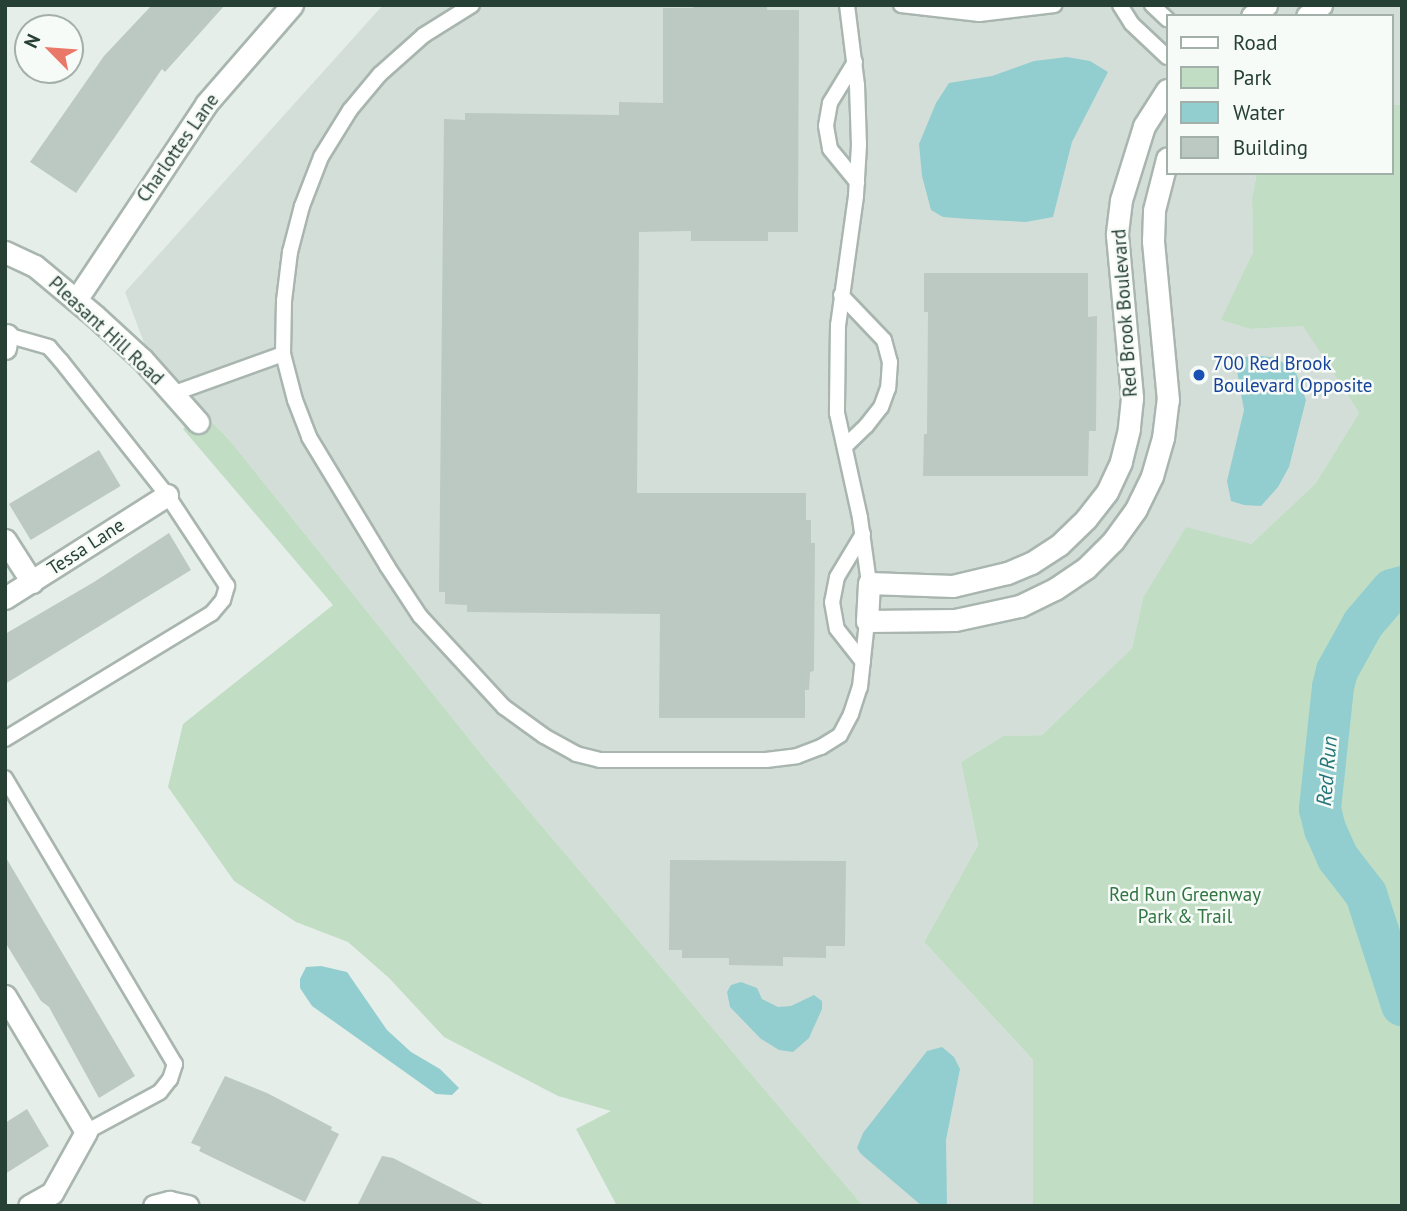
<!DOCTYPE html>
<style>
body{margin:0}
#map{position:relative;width:1407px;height:1211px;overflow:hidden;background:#e6eeea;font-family:"PT Sans",sans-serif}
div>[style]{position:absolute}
.built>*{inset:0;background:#d4ded8}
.green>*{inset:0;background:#c1dec5}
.water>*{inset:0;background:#92cecf}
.river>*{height:42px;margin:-21px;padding:0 21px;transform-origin:21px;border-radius:21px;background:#92cecf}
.building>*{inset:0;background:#bbc9c2;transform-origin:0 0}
.roads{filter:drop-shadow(2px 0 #a9b6b0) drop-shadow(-2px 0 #a9b6b0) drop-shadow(0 2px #a9b6b0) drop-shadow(0 -2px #a9b6b0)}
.lane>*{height:14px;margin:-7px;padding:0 7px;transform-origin:7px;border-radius:7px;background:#fff}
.street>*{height:21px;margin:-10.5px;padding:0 10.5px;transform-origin:10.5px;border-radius:10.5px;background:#fff}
.dots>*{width:19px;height:19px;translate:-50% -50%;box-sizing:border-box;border:4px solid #f7fbf8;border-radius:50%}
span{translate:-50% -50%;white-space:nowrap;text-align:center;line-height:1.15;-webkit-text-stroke:5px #f7fbf8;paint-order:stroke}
.street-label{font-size:19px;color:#264035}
.transit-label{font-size:19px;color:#164399}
.left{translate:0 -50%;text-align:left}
.park-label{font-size:19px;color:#327543}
.water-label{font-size:21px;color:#227579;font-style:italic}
.frame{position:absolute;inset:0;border:7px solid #264035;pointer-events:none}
.legend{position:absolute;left:1166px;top:14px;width:228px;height:161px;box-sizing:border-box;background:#f7fbf8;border:2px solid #a3b0aa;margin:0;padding:9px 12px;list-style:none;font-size:21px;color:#264035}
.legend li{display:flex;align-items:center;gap:14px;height:35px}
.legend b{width:35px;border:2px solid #a3b0aa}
.north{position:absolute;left:14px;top:14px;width:70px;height:70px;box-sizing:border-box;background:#f7fbf8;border:2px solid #a3b0aa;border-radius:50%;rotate:295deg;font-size:19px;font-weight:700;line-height:28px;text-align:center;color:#264035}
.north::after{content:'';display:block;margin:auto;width:24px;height:32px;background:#ea7868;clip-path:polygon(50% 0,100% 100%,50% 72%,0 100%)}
</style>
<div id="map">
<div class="built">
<i style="clip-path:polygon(383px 5px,1402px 5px,1402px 105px,1391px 105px,1391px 16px,1167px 16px,1167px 173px,1257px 173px,1252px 197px,1253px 252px,1222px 320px,1250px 329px,1303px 325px,1359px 413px,1315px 484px,1251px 544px,1143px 598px,1132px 648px,1042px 735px,1003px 736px,961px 762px,978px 845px,924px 942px,1033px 1060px,1033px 1206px,863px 1206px,486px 760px,232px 443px,147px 351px,125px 292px)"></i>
</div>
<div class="green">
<i style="clip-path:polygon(1391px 105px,1402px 105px,1402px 1206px,1033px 1206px,1033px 1060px,924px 942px,978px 845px,961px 762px,1003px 736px,1042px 735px,1132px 648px,1143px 598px,1186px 527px,1251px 544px,1315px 484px,1359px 413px,1303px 326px,1250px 329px,1221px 320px,1253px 252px,1252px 197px,1257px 173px,1391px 173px)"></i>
<i style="clip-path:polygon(201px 410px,232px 443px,486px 760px,863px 1206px,617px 1206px,576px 1129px,611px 1111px,558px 1096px,444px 1037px,389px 978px,348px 942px,296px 922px,234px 881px,168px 787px,183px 724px,333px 605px,183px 429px)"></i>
</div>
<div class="water">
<i style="clip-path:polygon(1067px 57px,1090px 61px,1108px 72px,1072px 142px,1053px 217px,1026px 222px,969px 219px,943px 217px,931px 210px,922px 176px,919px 144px,936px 103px,949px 83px,992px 76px,1034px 61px)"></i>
<i style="clip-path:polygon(1254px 355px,1277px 358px,1296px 373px,1306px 400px,1289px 467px,1278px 487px,1261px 506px,1244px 505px,1231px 501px,1227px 481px,1244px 410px,1236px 366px,1242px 358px)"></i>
<i style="clip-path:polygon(321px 966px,347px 972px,387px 1030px,411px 1052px,440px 1069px,459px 1088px,452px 1095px,436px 1094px,312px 1006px,300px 988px,300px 979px,306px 967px)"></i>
<i style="clip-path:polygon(741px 982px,757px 988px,762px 999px,778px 1007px,791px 1006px,814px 995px,822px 1001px,822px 1009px,809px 1038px,793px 1052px,779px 1050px,761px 1039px,730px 1007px,727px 992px,731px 985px)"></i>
<i style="clip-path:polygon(942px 1047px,954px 1057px,960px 1069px,946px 1140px,947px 1206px,922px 1206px,861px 1154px,857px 1148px,863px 1133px,927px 1051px)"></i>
</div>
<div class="river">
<i style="left:1402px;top:587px;width:10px;rotate:163deg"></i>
<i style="left:1392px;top:590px;width:45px;rotate:130.5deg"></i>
<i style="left:1363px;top:624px;width:54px;rotate:119deg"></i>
<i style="left:1337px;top:671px;width:16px;rotate:104deg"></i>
<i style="left:1333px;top:687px;width:123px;rotate:96.1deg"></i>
<i style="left:1320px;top:809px;width:21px;rotate:76deg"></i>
<i style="left:1325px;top:829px;width:32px;rotate:66deg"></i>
<i style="left:1338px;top:858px;width:46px;rotate:52.1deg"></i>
<i style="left:1366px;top:894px;width:117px;rotate:72deg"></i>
</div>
<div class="building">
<i style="clip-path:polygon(152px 5px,225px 5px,165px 72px,162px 69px,76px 193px,30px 162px,104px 56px)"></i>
<i style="clip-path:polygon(693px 5px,767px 5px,767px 10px,799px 10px,798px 232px,768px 232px,768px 241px,691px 241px,691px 231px,639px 232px,637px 493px,806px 493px,806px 520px,811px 520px,811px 543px,815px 543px,814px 671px,810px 672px,809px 690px,805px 690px,805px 718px,659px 718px,660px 614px,467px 612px,467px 605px,445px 604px,445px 592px,439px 592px,444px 119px,465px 120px,465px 113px,619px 115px,619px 102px,663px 103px,663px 8px,693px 8px)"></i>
<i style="clip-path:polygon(924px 273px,1088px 273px,1088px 317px,1097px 316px,1096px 431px,1089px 431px,1088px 476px,923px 476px,924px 434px,927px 434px,928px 312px,924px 312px)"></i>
<i style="left:99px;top:450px;width:42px;height:105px;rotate:59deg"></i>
<i style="clip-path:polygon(169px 533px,191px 570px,5px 684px,5px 634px,94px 582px)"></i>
<i style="clip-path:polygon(5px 856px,135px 1076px,99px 1098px,49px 1007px,41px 1001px,5px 942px)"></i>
<i style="clip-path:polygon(670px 860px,846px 861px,845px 946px,826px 946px,826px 958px,783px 957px,783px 966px,729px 965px,729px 958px,682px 958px,682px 950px,669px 950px)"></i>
<i style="clip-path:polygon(225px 1076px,267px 1093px,332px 1127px,331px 1130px,339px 1134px,305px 1202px,199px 1151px,201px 1147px,191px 1143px)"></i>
<i style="clip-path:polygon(27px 1109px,49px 1146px,5px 1174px,5px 1123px)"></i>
<i style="clip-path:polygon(382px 1156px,393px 1158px,487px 1206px,357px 1206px)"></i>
</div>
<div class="roads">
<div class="lane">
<i style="left:472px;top:5px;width:57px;rotate:148deg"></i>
<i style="left:424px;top:35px;width:59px;rotate:138.4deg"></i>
<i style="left:380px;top:74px;width:47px;rotate:129.8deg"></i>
<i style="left:350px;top:110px;width:55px;rotate:121.7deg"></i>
<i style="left:321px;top:157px;width:53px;rotate:111.2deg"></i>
<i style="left:302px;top:206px;width:48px;rotate:104.6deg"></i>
<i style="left:290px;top:252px;width:49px;rotate:97deg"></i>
<i style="left:284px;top:301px;width:53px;rotate:91.1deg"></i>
<i style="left:283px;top:354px;width:48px;rotate:75.4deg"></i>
<i style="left:295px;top:400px;width:40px;rotate:69deg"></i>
<i style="left:309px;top:437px;width:151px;rotate:58.8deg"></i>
<i style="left:387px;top:566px;width:60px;rotate:56.6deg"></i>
<i style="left:420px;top:616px;width:124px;rotate:47.3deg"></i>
<i style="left:504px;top:707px;width:49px;rotate:35.9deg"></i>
<i style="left:544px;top:736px;width:37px;rotate:29deg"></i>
<i style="left:576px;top:754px;width:25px;rotate:14deg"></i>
<i style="left:600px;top:760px;width:166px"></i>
<i style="left:766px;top:760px;width:31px;rotate:-7deg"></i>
<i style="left:797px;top:756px;width:26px;rotate:-21deg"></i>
<i style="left:821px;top:747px;width:22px;rotate:-32deg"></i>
<i style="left:840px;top:735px;width:24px;rotate:-62deg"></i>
<i style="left:851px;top:714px;width:28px;rotate:-72deg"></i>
<i style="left:860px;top:687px;width:66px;rotate:-83.9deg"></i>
<i style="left:847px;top:5px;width:81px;rotate:82.9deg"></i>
<i style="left:857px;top:85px;width:60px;rotate:88.1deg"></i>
<i style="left:859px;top:145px;width:51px;rotate:93.4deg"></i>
<i style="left:856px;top:196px;width:130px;rotate:97.9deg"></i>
<i style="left:838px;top:325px;width:88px;rotate:90.7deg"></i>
<i style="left:837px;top:413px;width:107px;rotate:77.6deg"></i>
<i style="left:860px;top:518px;width:66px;rotate:82.1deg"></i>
<i style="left:901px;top:5px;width:79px;rotate:6.6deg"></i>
<i style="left:979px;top:14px;width:76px;rotate:-6.8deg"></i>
<i style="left:1120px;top:5px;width:22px;rotate:58deg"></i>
<i style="left:1132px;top:24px;width:48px;rotate:43.3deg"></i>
<i style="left:1152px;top:5px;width:21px;rotate:43deg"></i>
<i style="left:855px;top:62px;width:48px;rotate:121.4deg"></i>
<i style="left:830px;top:103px;width:23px;rotate:100deg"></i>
<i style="left:826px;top:126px;width:23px;rotate:80deg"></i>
<i style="left:830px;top:149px;width:43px;rotate:50.7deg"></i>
<i style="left:841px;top:295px;width:62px;rotate:46.3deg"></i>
<i style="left:884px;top:340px;width:23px;rotate:75deg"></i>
<i style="left:890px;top:362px;width:26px;rotate:94deg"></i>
<i style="left:888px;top:388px;width:20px;rotate:110deg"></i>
<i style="left:881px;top:407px;width:24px;rotate:128deg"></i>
<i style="left:866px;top:426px;width:29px;rotate:136deg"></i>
<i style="left:172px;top:394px;width:118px;rotate:-19.8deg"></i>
<i style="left:863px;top:534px;width:50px;rotate:121.2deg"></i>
<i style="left:837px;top:577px;width:25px;rotate:101deg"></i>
<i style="left:832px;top:602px;width:27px;rotate:80deg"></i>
<i style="left:837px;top:629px;width:42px;rotate:51.8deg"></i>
<i style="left:5px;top:739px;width:242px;rotate:-31.3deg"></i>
<i style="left:212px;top:613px;width:17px;rotate:-50deg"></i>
<i style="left:223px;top:600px;width:15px;rotate:-74deg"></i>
<i style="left:227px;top:586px;width:109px;rotate:-123.4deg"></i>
<i style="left:167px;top:495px;width:171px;rotate:-128.3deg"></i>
<i style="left:61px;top:361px;width:18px;rotate:-131deg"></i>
<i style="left:49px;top:347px;width:44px;rotate:-164.1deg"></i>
<i style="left:5px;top:778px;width:333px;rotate:59.3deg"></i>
<i style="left:175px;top:1064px;width:16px;rotate:108deg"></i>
<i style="left:170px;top:1079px;width:16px;rotate:128deg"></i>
<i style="left:160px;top:1092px;width:84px;rotate:151.6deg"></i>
</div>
<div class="street">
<i style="left:1252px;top:16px;width:18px;rotate:-38deg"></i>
<i style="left:1307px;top:16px;width:18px;rotate:-38deg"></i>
<i style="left:1167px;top:90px;width:43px;rotate:122.6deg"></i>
<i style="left:1144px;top:126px;width:77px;rotate:107.3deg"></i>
<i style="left:1121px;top:200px;width:35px;rotate:97deg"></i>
<i style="left:1117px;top:235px;width:164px;rotate:84.7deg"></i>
<i style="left:1132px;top:398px;width:31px;rotate:96deg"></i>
<i style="left:1129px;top:429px;width:34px;rotate:104deg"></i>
<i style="left:1121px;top:462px;width:33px;rotate:115deg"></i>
<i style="left:1107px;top:492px;width:34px;rotate:128deg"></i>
<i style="left:1086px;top:519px;width:37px;rotate:136deg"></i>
<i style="left:1059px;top:545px;width:33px;rotate:147deg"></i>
<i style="left:1031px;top:563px;width:26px;rotate:157deg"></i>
<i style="left:1007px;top:573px;width:56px;rotate:166.5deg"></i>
<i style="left:953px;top:586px;width:84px;rotate:-178deg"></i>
<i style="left:869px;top:583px;width:38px;rotate:93deg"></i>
<i style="left:867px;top:621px;width:88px;rotate:-0.7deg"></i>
<i style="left:955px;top:620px;width:66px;rotate:-12.2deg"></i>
<i style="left:1020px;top:606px;width:39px;rotate:-26deg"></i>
<i style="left:1055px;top:589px;width:37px;rotate:-34deg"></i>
<i style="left:1086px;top:568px;width:38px;rotate:-45deg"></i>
<i style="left:1113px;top:541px;width:39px;rotate:-54deg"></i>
<i style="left:1136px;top:509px;width:37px;rotate:-64deg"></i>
<i style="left:1152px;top:476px;width:40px;rotate:-74deg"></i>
<i style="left:1163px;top:438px;width:38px;rotate:-83deg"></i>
<i style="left:1168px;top:400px;width:160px;rotate:-95.4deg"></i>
<i style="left:1153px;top:241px;width:31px;rotate:-88deg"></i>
<i style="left:1154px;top:210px;width:53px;rotate:-75.7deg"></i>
<i style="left:5px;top:252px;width:33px;rotate:25deg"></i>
<i style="left:35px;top:266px;width:78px;rotate:39.8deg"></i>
<i style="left:95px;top:316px;width:65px;rotate:42.5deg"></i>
<i style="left:143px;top:360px;width:83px;rotate:48.4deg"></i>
<i style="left:76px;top:300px;width:235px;rotate:-56.4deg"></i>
<i style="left:206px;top:104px;width:131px;rotate:-49deg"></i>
<i style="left:5px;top:348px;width:13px;rotate:-81deg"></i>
<i style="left:5px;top:540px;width:50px;rotate:57.3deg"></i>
<i style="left:5px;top:598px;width:192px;rotate:-32.4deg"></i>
<i style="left:5px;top:996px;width:158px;rotate:59.2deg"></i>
<i style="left:86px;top:1132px;width:70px;rotate:119.1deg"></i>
<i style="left:52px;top:1193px;width:26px;rotate:151deg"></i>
<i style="left:154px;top:1206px;width:16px;rotate:-15deg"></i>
<i style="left:169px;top:1202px;width:19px;rotate:12deg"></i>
</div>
</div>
<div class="dots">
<i style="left:1199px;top:375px;background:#1a4fb4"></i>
</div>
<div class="street-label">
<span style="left:178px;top:148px;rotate:-55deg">Charlottes Lane</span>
<span style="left:1125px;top:313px;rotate:-94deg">Red Brook Boulevard</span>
<span style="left:106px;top:331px;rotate:43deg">Pleasant Hill Road</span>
<span style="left:86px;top:547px;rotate:-33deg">Tessa Lane</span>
</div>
<div class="transit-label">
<span class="left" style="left:1213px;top:375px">700 Red Brook<br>Boulevard Opposite</span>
</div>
<div class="park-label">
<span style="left:1185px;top:906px">Red Run Greenway<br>Park &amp; Trail</span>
</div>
<div class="water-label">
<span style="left:1327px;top:771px;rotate:-85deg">Red Run</span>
</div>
<div class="frame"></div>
<ul class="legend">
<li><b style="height:9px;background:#fff"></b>Road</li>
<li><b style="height:19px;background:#c1dec5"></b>Park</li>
<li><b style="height:19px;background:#92cecf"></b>Water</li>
<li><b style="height:19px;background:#bbc9c2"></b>Building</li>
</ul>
<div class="north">N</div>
</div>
